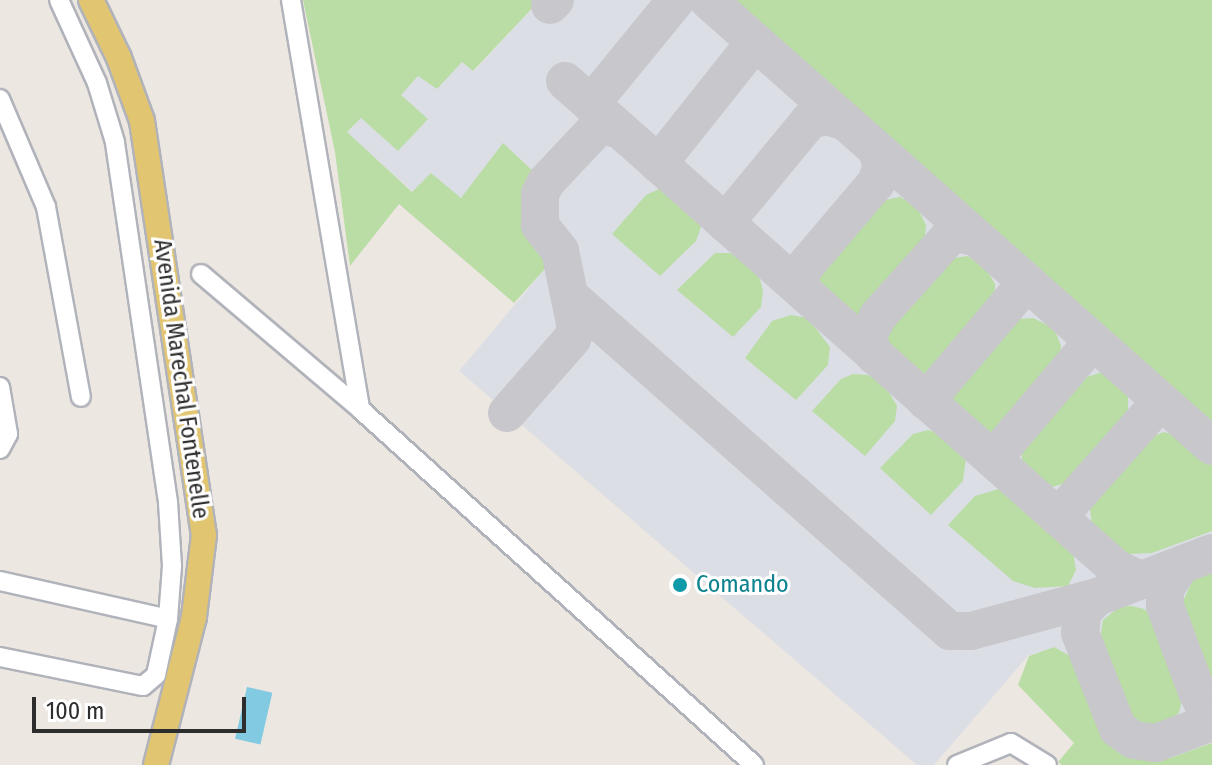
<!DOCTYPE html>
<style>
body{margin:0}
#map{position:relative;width:1212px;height:765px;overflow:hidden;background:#ede7e1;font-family:"Fira Sans Condensed",sans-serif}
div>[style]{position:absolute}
.airport>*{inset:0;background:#dcdee6}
.green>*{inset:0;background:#b9dda4}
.water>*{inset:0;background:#81cae2;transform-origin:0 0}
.taxiway>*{height:38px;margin:-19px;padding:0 19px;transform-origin:19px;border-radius:19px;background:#c8c7cb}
.roads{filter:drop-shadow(2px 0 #b1b3bb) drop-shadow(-2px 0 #b1b3bb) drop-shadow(0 2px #b1b3bb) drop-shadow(0 -2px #b1b3bb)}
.minor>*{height:18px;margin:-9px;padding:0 9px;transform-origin:9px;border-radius:9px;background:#fff}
.major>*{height:24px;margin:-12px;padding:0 12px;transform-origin:12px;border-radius:12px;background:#e2c571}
.dots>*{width:22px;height:22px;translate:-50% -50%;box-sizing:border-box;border:4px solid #fff;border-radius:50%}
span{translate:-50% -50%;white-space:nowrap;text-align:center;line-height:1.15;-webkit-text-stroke:6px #fff;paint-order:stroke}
.street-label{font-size:24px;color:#2d2d2d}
.culture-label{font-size:24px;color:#0d838f}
.left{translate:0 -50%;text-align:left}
.scale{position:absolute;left:32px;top:697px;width:214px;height:36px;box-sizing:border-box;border:4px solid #2d2d2d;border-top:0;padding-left:10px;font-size:24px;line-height:28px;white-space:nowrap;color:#2d2d2d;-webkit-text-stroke:6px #fff;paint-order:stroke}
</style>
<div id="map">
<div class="airport">
<i style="clip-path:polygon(540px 0,723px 0,1212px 431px,1212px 743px,1159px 762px,1129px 757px,1102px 737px,1074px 658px,1054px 647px,1028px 656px,934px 765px,917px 765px,459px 371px,552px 260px,533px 244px,525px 224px,524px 203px,413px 192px,347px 133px,361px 118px,399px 151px,401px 94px,418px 75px,437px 89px,462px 61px,474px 71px)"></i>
</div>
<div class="green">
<i style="clip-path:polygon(303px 0,540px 0,473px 71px,462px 62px,437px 89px,418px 76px,401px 95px,428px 119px,398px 151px,361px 118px,347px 132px,412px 192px,431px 173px,461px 198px,503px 143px,535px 173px,524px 203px,525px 224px,533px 244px,553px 260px,514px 303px,399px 204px,350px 266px,335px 152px)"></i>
<i style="clip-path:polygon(723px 0,1212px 0,1212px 431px)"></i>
<i style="clip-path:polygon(659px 189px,669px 191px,698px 217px,701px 227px,696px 241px,660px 276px,612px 234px,646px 195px)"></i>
<i style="clip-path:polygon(900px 197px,917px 207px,926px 225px,924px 245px,868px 312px,847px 318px,829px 311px,817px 292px,818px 271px,874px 202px)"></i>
<i style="clip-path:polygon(715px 253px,730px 253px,748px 261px,758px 273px,763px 290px,761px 307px,733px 337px,677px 290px)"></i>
<i style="clip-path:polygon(967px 256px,984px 265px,995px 284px,994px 309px,933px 376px,911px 377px,895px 368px,886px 350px,885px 327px,948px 259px)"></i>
<i style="clip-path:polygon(791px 315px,808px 318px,830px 347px,828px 365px,796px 400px,745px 358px,772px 321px)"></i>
<i style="clip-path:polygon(1033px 318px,1054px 328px,1061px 346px,1061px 366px,1004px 435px,983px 438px,964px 428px,952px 412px,954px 391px,1017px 319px)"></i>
<i style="clip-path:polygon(1102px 372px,1122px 384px,1128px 393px,1128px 418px,1073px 481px,1052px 487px,1035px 480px,1023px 464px,1021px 452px,1027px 438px,1078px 380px)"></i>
<i style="clip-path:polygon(853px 374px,868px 375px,883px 382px,897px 406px,895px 421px,865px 456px,812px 411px,841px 379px)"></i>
<i style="clip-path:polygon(928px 430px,942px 434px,960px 446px,966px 458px,963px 481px,931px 515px,880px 468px,913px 434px)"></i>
<i style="clip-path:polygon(1164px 432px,1181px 437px,1212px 464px,1212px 531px,1152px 553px,1129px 554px,1093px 533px,1090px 509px,1094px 499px,1146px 439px)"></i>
<i style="clip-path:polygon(999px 489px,1008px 492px,1073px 551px,1076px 570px,1068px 586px,1035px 588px,1013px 581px,948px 525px,975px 496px)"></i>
<i style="clip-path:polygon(1212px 573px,1212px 686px,1180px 608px,1192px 581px)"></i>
<i style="clip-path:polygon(1132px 606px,1144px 609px,1154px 618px,1184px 692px,1179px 713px,1155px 729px,1134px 725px,1124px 713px,1099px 646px,1103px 620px,1119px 607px)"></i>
<i style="clip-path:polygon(1054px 647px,1074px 658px,1103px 737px,1128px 757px,1159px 762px,1212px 743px,1212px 765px,1062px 765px,1058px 762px,1074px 743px,1018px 685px,1029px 656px)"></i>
</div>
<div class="water">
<i style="left:247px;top:687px;width:26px;height:53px;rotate:13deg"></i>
</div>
<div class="taxiway">
<i style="left:708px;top:0;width:673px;rotate:41.51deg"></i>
<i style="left:550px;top:5px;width:7px;rotate:-45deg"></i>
<i style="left:565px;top:81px;width:737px;rotate:41.48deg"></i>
<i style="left:1117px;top:569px;width:26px;rotate:25deg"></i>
<i style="left:591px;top:104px;width:134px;rotate:-50.7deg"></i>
<i style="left:658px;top:164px;width:156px;rotate:-51.5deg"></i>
<i style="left:725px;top:223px;width:134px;rotate:-50.5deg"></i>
<i style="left:810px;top:120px;width:16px;rotate:-14deg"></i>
<i style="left:826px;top:116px;width:18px;rotate:16deg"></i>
<i style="left:807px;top:295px;width:10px;rotate:-127deg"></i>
<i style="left:801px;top:287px;width:16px;rotate:-90deg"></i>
<i style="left:801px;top:271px;width:116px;rotate:-49.6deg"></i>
<i style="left:876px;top:183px;width:18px;rotate:-71deg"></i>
<i style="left:882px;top:166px;width:16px;rotate:-108deg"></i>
<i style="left:572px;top:298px;width:504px;rotate:41.38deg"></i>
<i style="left:950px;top:631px;width:21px"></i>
<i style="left:971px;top:631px;width:131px;rotate:-15.1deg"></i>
<i style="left:1097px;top:597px;width:123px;rotate:-20.9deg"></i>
<i style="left:875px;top:356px;width:21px;rotate:-113deg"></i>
<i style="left:867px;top:337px;width:24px;rotate:-62deg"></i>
<i style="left:878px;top:316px;width:103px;rotate:-48.1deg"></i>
<i style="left:947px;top:239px;width:10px;rotate:-37deg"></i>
<i style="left:955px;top:233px;width:20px;rotate:11deg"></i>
<i style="left:926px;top:401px;width:155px;rotate:-49.7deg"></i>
<i style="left:507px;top:413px;width:98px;rotate:-48.7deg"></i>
<i style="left:572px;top:339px;width:12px;rotate:-70deg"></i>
<i style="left:576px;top:328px;width:79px;rotate:-101.7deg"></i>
<i style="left:560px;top:251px;width:33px;rotate:-128deg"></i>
<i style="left:540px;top:225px;width:31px;rotate:-90deg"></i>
<i style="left:540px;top:194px;width:13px;rotate:-63deg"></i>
<i style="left:546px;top:182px;width:73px;rotate:-46.7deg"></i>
<i style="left:596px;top:129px;width:9px;rotate:-18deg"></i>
<i style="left:605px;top:126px;width:16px;rotate:15deg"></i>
<i style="left:993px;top:459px;width:155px;rotate:-49.7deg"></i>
<i style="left:1058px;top:517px;width:155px;rotate:-48.4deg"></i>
<i style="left:1180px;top:566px;width:27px;rotate:123deg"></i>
<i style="left:1165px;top:589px;width:17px;rotate:90deg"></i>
<i style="left:1165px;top:606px;width:92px;rotate:69.6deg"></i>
<i style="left:1197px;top:692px;width:15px;rotate:62deg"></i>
<i style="left:1204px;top:705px;width:10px;rotate:37deg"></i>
<i style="left:1097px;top:597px;width:20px;rotate:135deg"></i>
<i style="left:1083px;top:611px;width:22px;rotate:98deg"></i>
<i style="left:1080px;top:633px;width:103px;rotate:68.4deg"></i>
<i style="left:1118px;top:729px;width:19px;rotate:35deg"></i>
<i style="left:1134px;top:740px;width:22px;rotate:8deg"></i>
<i style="left:1156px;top:743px;width:60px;rotate:-20.6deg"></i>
</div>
<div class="roads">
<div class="minor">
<i style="left:291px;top:0;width:415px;rotate:80.4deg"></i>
<i style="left:0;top:99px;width:117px;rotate:66.9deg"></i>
<i style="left:46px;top:207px;width:193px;rotate:79.6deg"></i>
<i style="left:201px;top:274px;width:209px;rotate:40.3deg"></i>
<i style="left:360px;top:409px;width:531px;rotate:42.1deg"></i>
<i style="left:0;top:387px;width:48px;rotate:80.3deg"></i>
<i style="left:8px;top:434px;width:17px;rotate:118deg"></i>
<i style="left:0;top:581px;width:172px;rotate:12.7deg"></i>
<i style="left:0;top:657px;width:146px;rotate:11.5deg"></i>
<i style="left:143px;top:686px;width:17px;rotate:-40deg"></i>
<i style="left:156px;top:675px;width:57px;rotate:-77.9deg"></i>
<i style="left:168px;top:619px;width:53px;rotate:-85.7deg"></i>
<i style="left:172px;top:566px;width:64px;rotate:-93.6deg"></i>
<i style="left:168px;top:502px;width:364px;rotate:-98.4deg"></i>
<i style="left:115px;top:142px;width:62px;rotate:-107deg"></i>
<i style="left:97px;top:83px;width:91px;rotate:-114.6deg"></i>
<i style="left:957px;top:765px;width:58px;rotate:-22.2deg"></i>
<i style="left:1011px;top:743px;width:42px;rotate:31.4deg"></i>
</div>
<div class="major">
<i style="left:91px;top:0;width:64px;rotate:64.2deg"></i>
<i style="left:119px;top:58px;width:67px;rotate:69.9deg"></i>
<i style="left:142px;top:121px;width:419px;rotate:81.5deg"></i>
<i style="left:204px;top:535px;width:83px;rotate:97deg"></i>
<i style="left:194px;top:617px;width:153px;rotate:104.4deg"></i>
</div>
</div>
<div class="dots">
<i style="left:680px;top:585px;background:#0f9aa8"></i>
</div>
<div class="street-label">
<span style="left:181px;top:379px;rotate:82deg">Avenida Marechal Fontenelle</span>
</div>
<div class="culture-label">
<span class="left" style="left:696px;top:585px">Comando</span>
</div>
<div class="scale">100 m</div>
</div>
